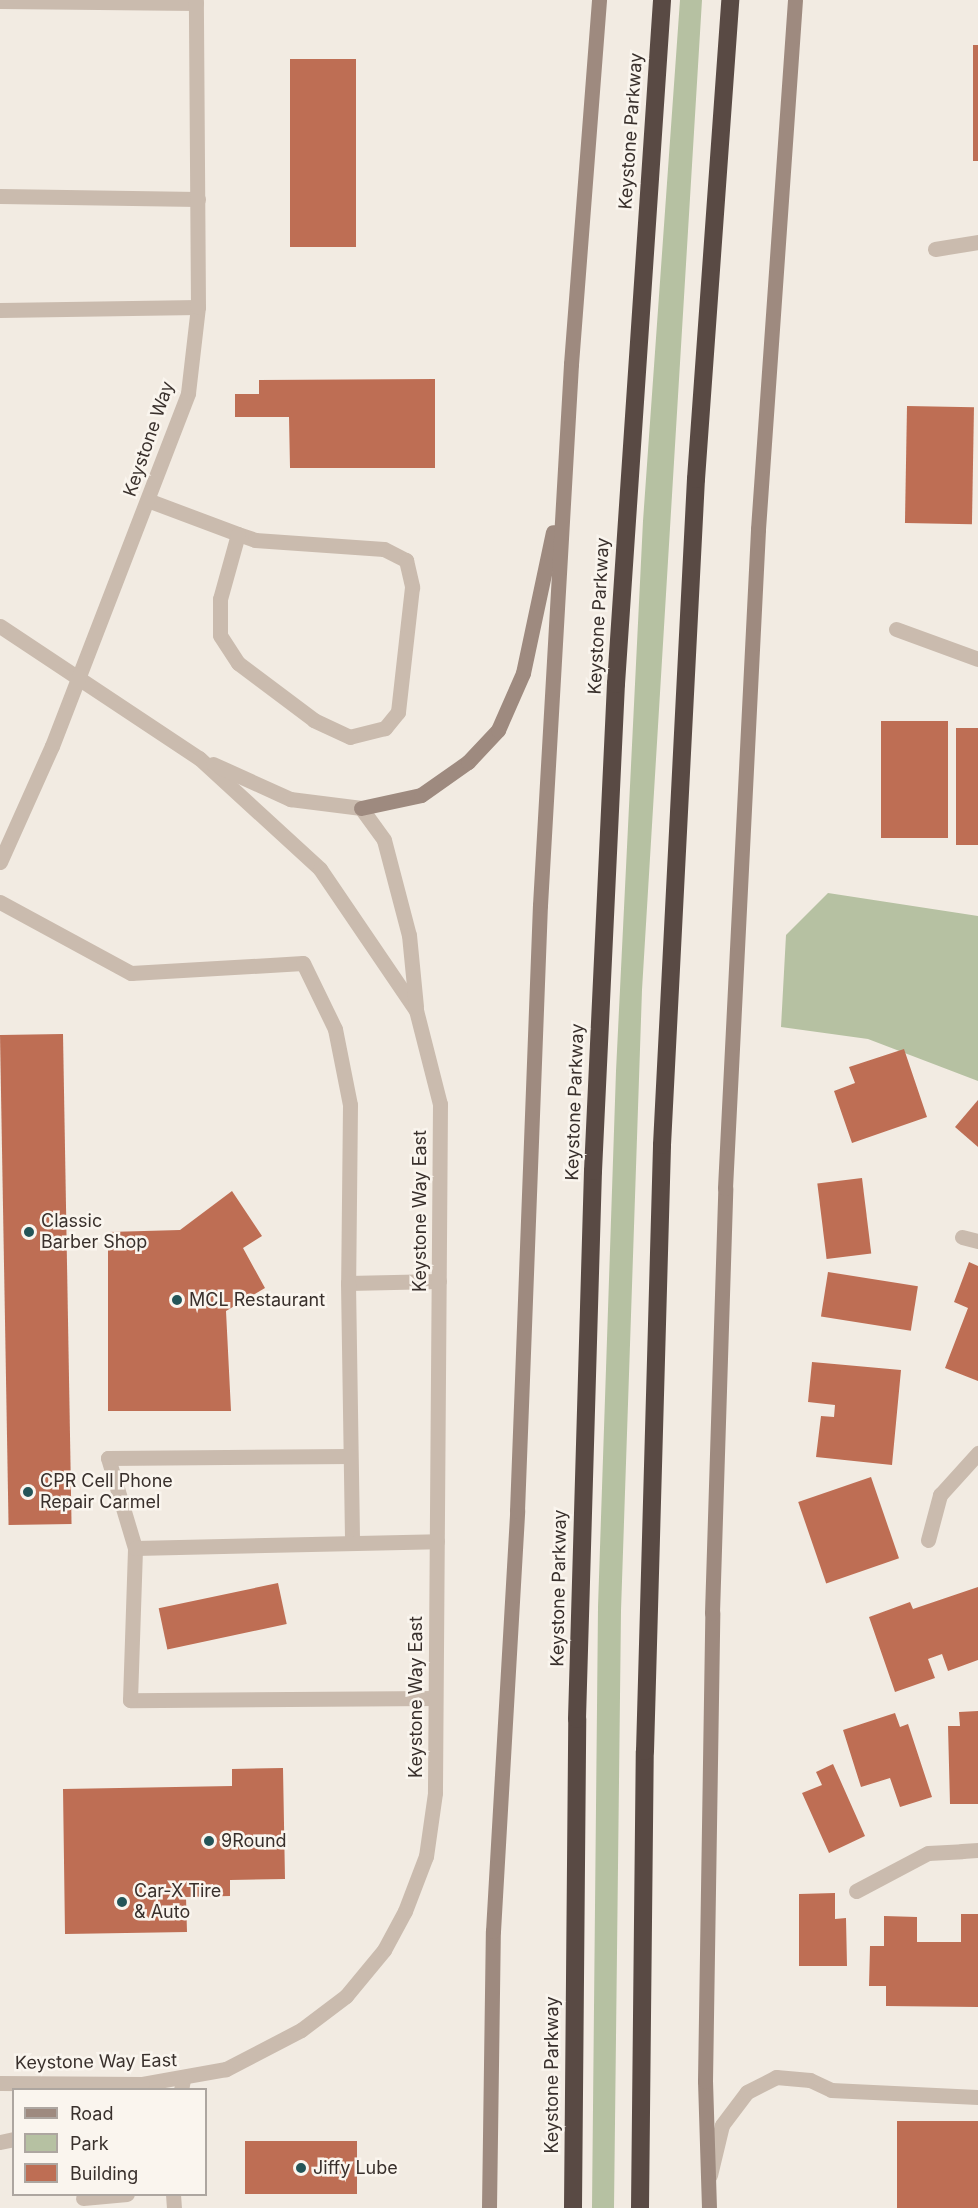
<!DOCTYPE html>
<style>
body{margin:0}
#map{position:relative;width:978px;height:2208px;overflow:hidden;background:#f2ebe2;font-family:Inter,sans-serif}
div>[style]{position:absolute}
.green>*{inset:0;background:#b6c1a2}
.building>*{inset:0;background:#be6e54;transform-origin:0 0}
.lane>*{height:15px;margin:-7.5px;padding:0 7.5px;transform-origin:7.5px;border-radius:7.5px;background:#cabbae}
.street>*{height:15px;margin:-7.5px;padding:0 7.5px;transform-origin:7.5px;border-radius:7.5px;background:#cabbae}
.secondary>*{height:15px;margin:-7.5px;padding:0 7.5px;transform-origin:7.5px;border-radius:7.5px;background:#9e8a7f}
.highway>*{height:18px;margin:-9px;padding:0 9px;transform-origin:9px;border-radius:9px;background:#594a44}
.dots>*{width:16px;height:16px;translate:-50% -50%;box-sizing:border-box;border:3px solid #faf5ee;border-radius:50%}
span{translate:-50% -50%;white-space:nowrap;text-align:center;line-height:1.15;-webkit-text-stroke:5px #faf5ee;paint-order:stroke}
.street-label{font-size:18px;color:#39302c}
.poi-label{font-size:18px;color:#39302c}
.left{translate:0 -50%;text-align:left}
.legend{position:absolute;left:12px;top:2088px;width:195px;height:108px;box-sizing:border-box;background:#faf5ee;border:2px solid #ada6a0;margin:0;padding:8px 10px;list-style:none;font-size:18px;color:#39302c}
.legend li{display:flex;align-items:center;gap:12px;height:30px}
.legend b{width:30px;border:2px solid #ada6a0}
</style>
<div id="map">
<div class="green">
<i style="clip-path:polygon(680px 0,702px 0,642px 990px,621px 1611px,614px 2208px,592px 2208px,598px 1607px,616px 1071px,643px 521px)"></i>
<i style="clip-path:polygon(828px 893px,978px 916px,978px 1081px,868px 1039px,781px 1027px,786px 935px)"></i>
</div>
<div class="building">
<i style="left:973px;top:45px;width:5px;height:116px"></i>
<i style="left:290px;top:59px;width:66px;height:188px"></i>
<i style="clip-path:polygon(435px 379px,435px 468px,290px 468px,289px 417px,235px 417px,235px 394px,259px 394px,259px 380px)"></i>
<i style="left:907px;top:406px;width:67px;height:117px;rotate:1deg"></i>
<i style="left:881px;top:721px;width:67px;height:117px"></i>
<i style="left:956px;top:728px;width:22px;height:117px"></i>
<i style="left:63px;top:1034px;width:490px;height:63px;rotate:89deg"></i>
<i style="clip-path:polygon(904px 1049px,927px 1117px,852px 1143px,834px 1091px,855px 1083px,849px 1067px)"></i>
<i style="clip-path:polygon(978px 1100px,978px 1147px,955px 1127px)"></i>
<i style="left:862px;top:1178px;width:76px;height:45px;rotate:83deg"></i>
<i style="clip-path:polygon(232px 1191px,262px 1236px,243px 1248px,265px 1288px,226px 1311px,231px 1411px,108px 1411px,108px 1232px,180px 1230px)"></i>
<i style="clip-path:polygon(969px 1262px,978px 1266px,978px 1381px,945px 1368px,968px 1308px,954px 1302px)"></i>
<i style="left:828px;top:1272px;width:91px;height:45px;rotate:9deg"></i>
<i style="clip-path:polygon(812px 1362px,901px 1370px,892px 1465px,816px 1457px,821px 1416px,834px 1417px,835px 1405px,808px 1402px)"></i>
<i style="left:871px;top:1477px;width:86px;height:77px;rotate:71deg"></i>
<i style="left:278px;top:1583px;width:42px;height:122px;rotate:78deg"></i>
<i style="clip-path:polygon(978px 1587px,978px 1660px,948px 1671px,942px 1654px,928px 1659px,935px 1678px,895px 1692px,869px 1617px,910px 1602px,913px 1609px)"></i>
<i style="clip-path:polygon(978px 1711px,978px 1804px,950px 1804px,948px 1726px,960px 1726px,959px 1712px)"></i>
<i style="clip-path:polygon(895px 1713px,900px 1727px,908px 1724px,932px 1797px,900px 1807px,890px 1778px,861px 1787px,843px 1730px)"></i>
<i style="clip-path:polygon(833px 1764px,865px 1836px,829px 1853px,802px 1793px,822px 1785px,816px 1772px)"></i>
<i style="clip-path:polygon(283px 1768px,285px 1879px,230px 1880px,230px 1896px,186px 1897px,187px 1932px,65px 1934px,63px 1789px,232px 1786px,232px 1769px)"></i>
<i style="clip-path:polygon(835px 1893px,835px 1919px,846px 1918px,847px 1966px,799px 1966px,799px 1894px)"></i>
<i style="clip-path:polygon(961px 1914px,978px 1914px,978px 2007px,886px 2006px,886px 1986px,869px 1986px,870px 1946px,884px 1946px,884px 1916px,917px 1917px,917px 1942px,961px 1942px)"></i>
<i style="left:978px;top:2121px;width:87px;height:81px;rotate:90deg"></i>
<i style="left:357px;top:2141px;width:53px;height:112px;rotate:90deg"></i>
</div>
<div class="lane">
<i style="left:0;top:1px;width:196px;rotate:0.6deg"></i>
<i style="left:0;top:196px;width:198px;rotate:0.9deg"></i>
<i style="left:0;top:310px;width:198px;rotate:-0.9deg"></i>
<i style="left:150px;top:501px;width:94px;rotate:20.6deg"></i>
<i style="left:238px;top:534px;width:18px;rotate:19deg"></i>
<i style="left:255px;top:540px;width:129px;rotate:4deg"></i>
<i style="left:384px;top:549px;width:25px;rotate:27deg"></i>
<i style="left:406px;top:560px;width:28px;rotate:77deg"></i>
<i style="left:412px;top:587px;width:126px;rotate:96.4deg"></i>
<i style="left:398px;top:712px;width:21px;rotate:129deg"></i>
<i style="left:385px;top:728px;width:36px;rotate:166deg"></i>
<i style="left:350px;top:737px;width:40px;rotate:-155deg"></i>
<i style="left:314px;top:720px;width:95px;rotate:-143.1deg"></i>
<i style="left:238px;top:663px;width:33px;rotate:-123deg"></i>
<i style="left:220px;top:635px;width:36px;rotate:-90deg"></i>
<i style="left:220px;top:599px;width:67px;rotate:-74.5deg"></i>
<i style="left:0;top:902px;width:149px;rotate:28.5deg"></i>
<i style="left:131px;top:973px;width:172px;rotate:-3.3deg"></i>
<i style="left:303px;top:963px;width:73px;rotate:64.1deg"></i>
<i style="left:335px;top:1029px;width:77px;rotate:78.8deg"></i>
<i style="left:350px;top:1105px;width:178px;rotate:90.6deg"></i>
<i style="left:348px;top:1283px;width:91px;rotate:-1.3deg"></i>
<i style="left:348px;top:1283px;width:260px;rotate:89.1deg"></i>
<i style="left:135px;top:1548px;width:94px;rotate:-106.7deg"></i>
<i style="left:108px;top:1458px;width:242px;rotate:-0.5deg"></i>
<i style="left:435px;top:1698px;width:305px;rotate:179.6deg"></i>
<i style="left:130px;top:1700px;width:152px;rotate:-88.1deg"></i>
<i style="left:135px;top:1548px;width:302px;rotate:-1.3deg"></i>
<i style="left:856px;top:1891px;width:81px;rotate:-27.8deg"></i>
<i style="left:928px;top:1853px;width:34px;rotate:-3deg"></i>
<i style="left:181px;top:2090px;width:10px;rotate:-79deg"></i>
<i style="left:0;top:2142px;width:14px;rotate:-12deg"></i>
<i style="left:710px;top:2175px;width:51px;rotate:-76.5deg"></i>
<i style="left:722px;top:2125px;width:41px;rotate:-52.9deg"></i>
<i style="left:747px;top:2092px;width:33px;rotate:-27deg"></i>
<i style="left:776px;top:2077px;width:34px;rotate:5deg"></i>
<i style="left:810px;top:2080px;width:23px;rotate:25deg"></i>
<i style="left:831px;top:2090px;width:147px;rotate:2.7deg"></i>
<i style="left:173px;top:2194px;width:14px;rotate:86deg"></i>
<i style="left:83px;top:2198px;width:44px;rotate:-5.2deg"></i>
</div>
<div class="street">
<i style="left:935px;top:249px;width:44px;rotate:-9.2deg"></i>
<i style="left:0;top:626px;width:239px;rotate:33.6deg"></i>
<i style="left:199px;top:758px;width:164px;rotate:42.5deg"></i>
<i style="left:320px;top:869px;width:171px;rotate:55.8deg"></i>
<i style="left:416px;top:1010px;width:97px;rotate:75.7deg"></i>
<i style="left:440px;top:1104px;width:689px;rotate:90.42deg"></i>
<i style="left:435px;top:1793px;width:64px;rotate:98.1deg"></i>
<i style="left:426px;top:1856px;width:59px;rotate:110.9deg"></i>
<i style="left:405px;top:1911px;width:44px;rotate:118.3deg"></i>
<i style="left:384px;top:1950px;width:60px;rotate:129.6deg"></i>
<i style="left:346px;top:1996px;width:56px;rotate:142.9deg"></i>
<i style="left:301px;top:2030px;width:85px;rotate:152.5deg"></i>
<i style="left:226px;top:2069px;width:85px;rotate:169.9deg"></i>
<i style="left:142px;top:2084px;width:142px;rotate:-179.6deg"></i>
<i style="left:896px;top:629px;width:87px;rotate:20.1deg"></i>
<i style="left:213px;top:764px;width:85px;rotate:24.4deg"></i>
<i style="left:290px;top:799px;width:72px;rotate:7.2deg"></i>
<i style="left:361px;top:808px;width:39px;rotate:54deg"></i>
<i style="left:384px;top:840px;width:98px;rotate:75.3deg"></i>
<i style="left:409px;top:935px;width:72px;rotate:84.4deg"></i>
<i style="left:0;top:862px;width:127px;rotate:-65.9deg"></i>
<i style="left:52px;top:746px;width:378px;rotate:-68.9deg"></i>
<i style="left:188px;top:393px;width:87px;rotate:-83.4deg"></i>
<i style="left:198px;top:307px;width:307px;rotate:-90.4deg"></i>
<i style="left:962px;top:1237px;width:16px;rotate:14deg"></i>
<i style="left:928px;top:1540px;width:47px;rotate:-75.1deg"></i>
<i style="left:940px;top:1495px;width:57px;rotate:-47.9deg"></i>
<i style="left:962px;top:1851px;width:16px;rotate:-4deg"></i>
</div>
<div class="secondary">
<i style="left:361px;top:808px;width:61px;rotate:-12.2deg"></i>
<i style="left:421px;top:795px;width:57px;rotate:-35.1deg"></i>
<i style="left:468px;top:762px;width:44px;rotate:-46.8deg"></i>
<i style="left:498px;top:730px;width:62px;rotate:-66.3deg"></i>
<i style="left:523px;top:673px;width:144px;rotate:-78deg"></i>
<i style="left:489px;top:2208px;width:277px;rotate:-89.2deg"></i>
<i style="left:493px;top:1931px;width:421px;rotate:-86.7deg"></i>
<i style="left:517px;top:1511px;width:606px;rotate:-87.83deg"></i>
<i style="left:540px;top:905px;width:542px;rotate:-86.72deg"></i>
<i style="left:571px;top:364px;width:365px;rotate:-85.6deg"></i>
<i style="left:709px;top:2208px;width:127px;rotate:-91.8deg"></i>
<i style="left:705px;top:2081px;width:468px;rotate:-89.1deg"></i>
<i style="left:712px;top:1613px;width:425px;rotate:-88.2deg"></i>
<i style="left:725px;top:1188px;width:660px;rotate:-87.13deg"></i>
<i style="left:758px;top:529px;width:530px;rotate:-86deg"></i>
</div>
<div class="highway">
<i style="left:573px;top:2208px;width:489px;rotate:-89.5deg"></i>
<i style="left:577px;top:1719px;width:548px;rotate:-88.33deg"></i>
<i style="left:593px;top:1171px;width:488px;rotate:-87.3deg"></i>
<i style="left:616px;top:684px;width:686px;rotate:-86.15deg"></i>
<i style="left:640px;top:2208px;width:457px;rotate:-89.4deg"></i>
<i style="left:645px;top:1751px;width:606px;rotate:-88.39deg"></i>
<i style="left:662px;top:1145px;width:667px;rotate:-87.08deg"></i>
<i style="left:696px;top:479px;width:480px;rotate:-85.9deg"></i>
</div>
<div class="dots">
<i style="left:29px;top:1232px;background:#245558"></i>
<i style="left:177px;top:1300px;background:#245558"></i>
<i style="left:28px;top:1492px;background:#245558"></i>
<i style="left:209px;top:1841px;background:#245558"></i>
<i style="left:122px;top:1902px;background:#245558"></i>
<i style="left:301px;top:2168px;background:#245558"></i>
</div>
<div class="street-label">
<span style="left:631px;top:131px;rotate:-86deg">Keystone Parkway</span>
<span style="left:149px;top:439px;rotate:-71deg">Keystone Way</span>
<span style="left:599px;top:616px;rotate:-87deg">Keystone Parkway</span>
<span style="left:575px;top:1102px;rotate:-88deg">Keystone Parkway</span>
<span style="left:420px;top:1211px;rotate:-90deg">Keystone Way East</span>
<span style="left:559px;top:1588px;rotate:-89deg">Keystone Parkway</span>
<span style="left:416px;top:1697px;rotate:-90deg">Keystone Way East</span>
<span style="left:96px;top:2062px;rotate:-1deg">Keystone Way East</span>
<span style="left:552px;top:2075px;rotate:-90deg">Keystone Parkway</span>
</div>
<div class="poi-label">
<span class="left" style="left:41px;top:1232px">Classic<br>Barber Shop</span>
<span class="left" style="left:189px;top:1300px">MCL Restaurant</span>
<span class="left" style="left:40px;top:1492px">CPR Cell Phone<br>Repair Carmel</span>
<span class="left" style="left:221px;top:1841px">9Round</span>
<span class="left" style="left:134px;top:1902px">Car-X Tire<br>&amp; Auto</span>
<span class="left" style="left:313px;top:2168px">Jiffy Lube</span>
</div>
<ul class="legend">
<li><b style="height:8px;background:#9e8a7f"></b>Road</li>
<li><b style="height:16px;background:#b6c1a2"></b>Park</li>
<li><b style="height:16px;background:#be6e54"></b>Building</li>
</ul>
</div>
